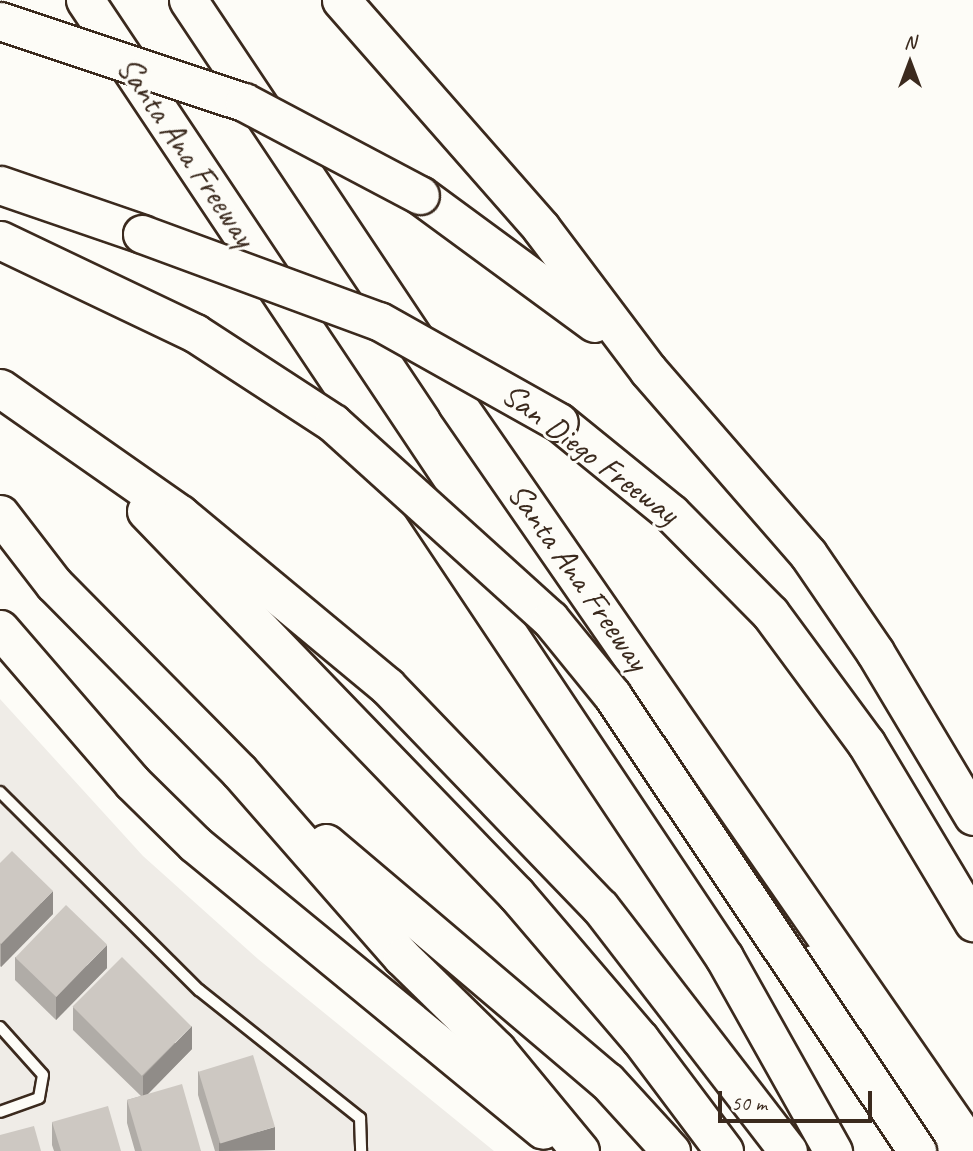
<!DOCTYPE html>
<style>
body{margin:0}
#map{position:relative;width:973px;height:1151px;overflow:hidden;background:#fdfcf7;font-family:Caveat,sans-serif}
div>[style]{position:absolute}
.built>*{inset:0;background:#efece7}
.roads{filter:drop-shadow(2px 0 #3b2a1e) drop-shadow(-2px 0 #3b2a1e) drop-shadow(0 2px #3b2a1e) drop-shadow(0 -2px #3b2a1e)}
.service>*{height:10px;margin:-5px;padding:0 5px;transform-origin:5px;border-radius:5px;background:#fdfcf7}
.motorway>*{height:37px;margin:-18.5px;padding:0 18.5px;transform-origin:18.5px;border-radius:18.5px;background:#fdfcf7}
.bridges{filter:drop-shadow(2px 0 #3b2a1e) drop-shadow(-2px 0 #3b2a1e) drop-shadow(0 2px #3b2a1e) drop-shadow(0 -2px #3b2a1e)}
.motorway-bridge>*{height:37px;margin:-18.5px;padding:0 18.5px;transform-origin:18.5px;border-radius:18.5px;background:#fdfcf7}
.wall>*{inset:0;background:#b0aca7}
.shaded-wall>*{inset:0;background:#908c88}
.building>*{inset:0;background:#cdc8c2;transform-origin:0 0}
span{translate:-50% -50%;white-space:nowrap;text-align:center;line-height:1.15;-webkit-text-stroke:6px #fdfcf7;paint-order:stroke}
.street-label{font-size:33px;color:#3b2a1e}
.north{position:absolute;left:875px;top:28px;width:70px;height:70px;-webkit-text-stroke:5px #fdfcf7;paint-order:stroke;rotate:0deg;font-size:19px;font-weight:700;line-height:28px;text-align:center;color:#3b2a1e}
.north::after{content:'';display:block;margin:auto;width:24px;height:32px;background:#3b2a1e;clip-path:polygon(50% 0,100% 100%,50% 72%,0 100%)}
.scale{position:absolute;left:718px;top:1091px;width:154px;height:32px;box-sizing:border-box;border:4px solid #3b2a1e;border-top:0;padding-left:9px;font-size:21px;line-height:24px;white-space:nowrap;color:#3b2a1e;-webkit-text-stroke:5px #fdfcf7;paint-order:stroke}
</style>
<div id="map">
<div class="built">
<i style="clip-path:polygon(0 699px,143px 856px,258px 959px,494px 1151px,0 1151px)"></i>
</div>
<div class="roads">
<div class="service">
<i style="left:0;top:792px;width:281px;rotate:44.9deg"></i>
<i style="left:199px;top:990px;width:206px;rotate:38.5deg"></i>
<i style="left:360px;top:1118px;width:33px;rotate:88deg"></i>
<i style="left:0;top:1027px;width:64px;rotate:48.1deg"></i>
<i style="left:43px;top:1075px;width:23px;rotate:100deg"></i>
<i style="left:39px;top:1098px;width:41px;rotate:160.3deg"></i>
</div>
<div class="motorway">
<i style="left:85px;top:0;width:1151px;rotate:56.27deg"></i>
<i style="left:724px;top:957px;width:223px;rotate:60.7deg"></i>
<i style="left:188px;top:0;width:485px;rotate:56.3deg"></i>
<i style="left:457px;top:404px;width:907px;rotate:55.33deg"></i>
<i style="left:341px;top:0;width:303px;rotate:48.7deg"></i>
<i style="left:541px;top:228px;width:178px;rotate:53deg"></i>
<i style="left:648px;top:370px;width:244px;rotate:49deg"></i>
<i style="left:808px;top:554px;width:119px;rotate:55.6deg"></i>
<i style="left:875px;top:652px;width:191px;rotate:59.1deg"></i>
<i style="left:0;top:185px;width:150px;rotate:19deg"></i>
<i style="left:420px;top:195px;width:216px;rotate:36.3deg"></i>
<i style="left:0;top:388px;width:220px;rotate:35deg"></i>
<i style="left:180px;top:514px;width:269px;rotate:39.7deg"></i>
<i style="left:387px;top:686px;width:307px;rotate:46.1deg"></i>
<i style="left:600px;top:907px;width:308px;rotate:52.4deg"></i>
<i style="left:559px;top:422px;width:144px;rotate:39.1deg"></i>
<i style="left:671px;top:513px;width:141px;rotate:45.3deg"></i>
<i style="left:770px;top:613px;width:162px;rotate:53.6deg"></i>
<i style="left:866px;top:743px;width:209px;rotate:59.1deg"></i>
<i style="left:146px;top:511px;width:533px;rotate:45.99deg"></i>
<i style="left:516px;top:894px;width:191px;rotate:49.5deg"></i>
<i style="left:640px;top:1039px;width:140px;rotate:53.1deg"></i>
<i style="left:0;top:514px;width:88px;rotate:52.4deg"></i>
<i style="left:54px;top:584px;width:263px;rotate:45.3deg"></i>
<i style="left:239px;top:771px;width:247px;rotate:48.8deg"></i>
<i style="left:402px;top:957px;width:132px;rotate:44.4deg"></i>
<i style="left:496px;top:1049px;width:132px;rotate:50.5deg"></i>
<i style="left:0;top:629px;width:202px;rotate:49.2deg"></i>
<i style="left:132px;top:782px;width:88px;rotate:44.5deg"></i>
<i style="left:195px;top:844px;width:450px;rotate:39.4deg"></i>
<i style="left:326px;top:843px;width:368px;rotate:40.3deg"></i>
<i style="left:607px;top:1081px;width:95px;rotate:47.6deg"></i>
<i style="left:813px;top:964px;width:227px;rotate:55.4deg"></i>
</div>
</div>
<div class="bridges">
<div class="motorway-bridge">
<i style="left:0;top:21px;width:257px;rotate:18.4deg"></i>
<i style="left:244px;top:102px;width:199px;rotate:27.9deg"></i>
<i style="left:142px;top:234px;width:252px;rotate:20.2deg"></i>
<i style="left:379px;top:321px;width:206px;rotate:29.3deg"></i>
<i style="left:0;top:240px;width:216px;rotate:25.5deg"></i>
<i style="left:195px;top:333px;width:165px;rotate:33.1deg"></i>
<i style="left:333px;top:423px;width:292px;rotate:42.1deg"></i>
<i style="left:550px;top:619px;width:98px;rotate:50.8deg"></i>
<i style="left:612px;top:695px;width:549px;rotate:56.22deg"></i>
</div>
</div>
<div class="wall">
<i style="clip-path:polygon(0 863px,53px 914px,1px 967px,0 966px)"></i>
<i style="clip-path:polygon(15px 957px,107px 968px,56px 1020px,15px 980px)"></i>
<i style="clip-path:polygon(73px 1007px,192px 1049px,148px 1094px,201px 1151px,135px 1151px,127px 1123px,127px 1100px,141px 1096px,73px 1030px)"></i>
<i style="clip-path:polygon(198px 1071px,275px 1150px,215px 1151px,198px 1095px)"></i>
<i style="clip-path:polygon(52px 1122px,121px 1151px,54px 1151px,52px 1145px)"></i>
</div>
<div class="shaded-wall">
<i style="clip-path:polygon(53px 891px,53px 914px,1px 967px,1px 944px)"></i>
<i style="clip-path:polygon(107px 945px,107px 968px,56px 1020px,56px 997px)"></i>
<i style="clip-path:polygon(192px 1026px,192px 1049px,143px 1099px,143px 1076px)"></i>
<i style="clip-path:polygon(275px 1127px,275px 1150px,219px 1151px,219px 1143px)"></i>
</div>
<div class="building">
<i style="clip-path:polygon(12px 851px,53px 891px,1px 944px,0 943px,0 863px)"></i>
<i style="left:66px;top:905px;width:57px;height:73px;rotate:44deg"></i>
<i style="left:122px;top:957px;width:98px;height:70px;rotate:45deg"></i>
<i style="left:253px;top:1055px;width:75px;height:57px;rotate:73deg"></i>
<i style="clip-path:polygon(182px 1084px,201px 1151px,142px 1151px,127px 1100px)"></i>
<i style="clip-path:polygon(108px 1106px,121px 1151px,61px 1151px,52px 1122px)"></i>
<i style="clip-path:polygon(34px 1126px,41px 1151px,0 1151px,0 1135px)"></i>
</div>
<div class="street-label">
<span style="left:186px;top:152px;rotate:56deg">Santa Ana Freeway</span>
<span style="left:590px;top:454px;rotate:37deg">San Diego Freeway</span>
<span style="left:578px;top:577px;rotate:55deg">Santa Ana Freeway</span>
</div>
<div class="north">N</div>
<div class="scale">50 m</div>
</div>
